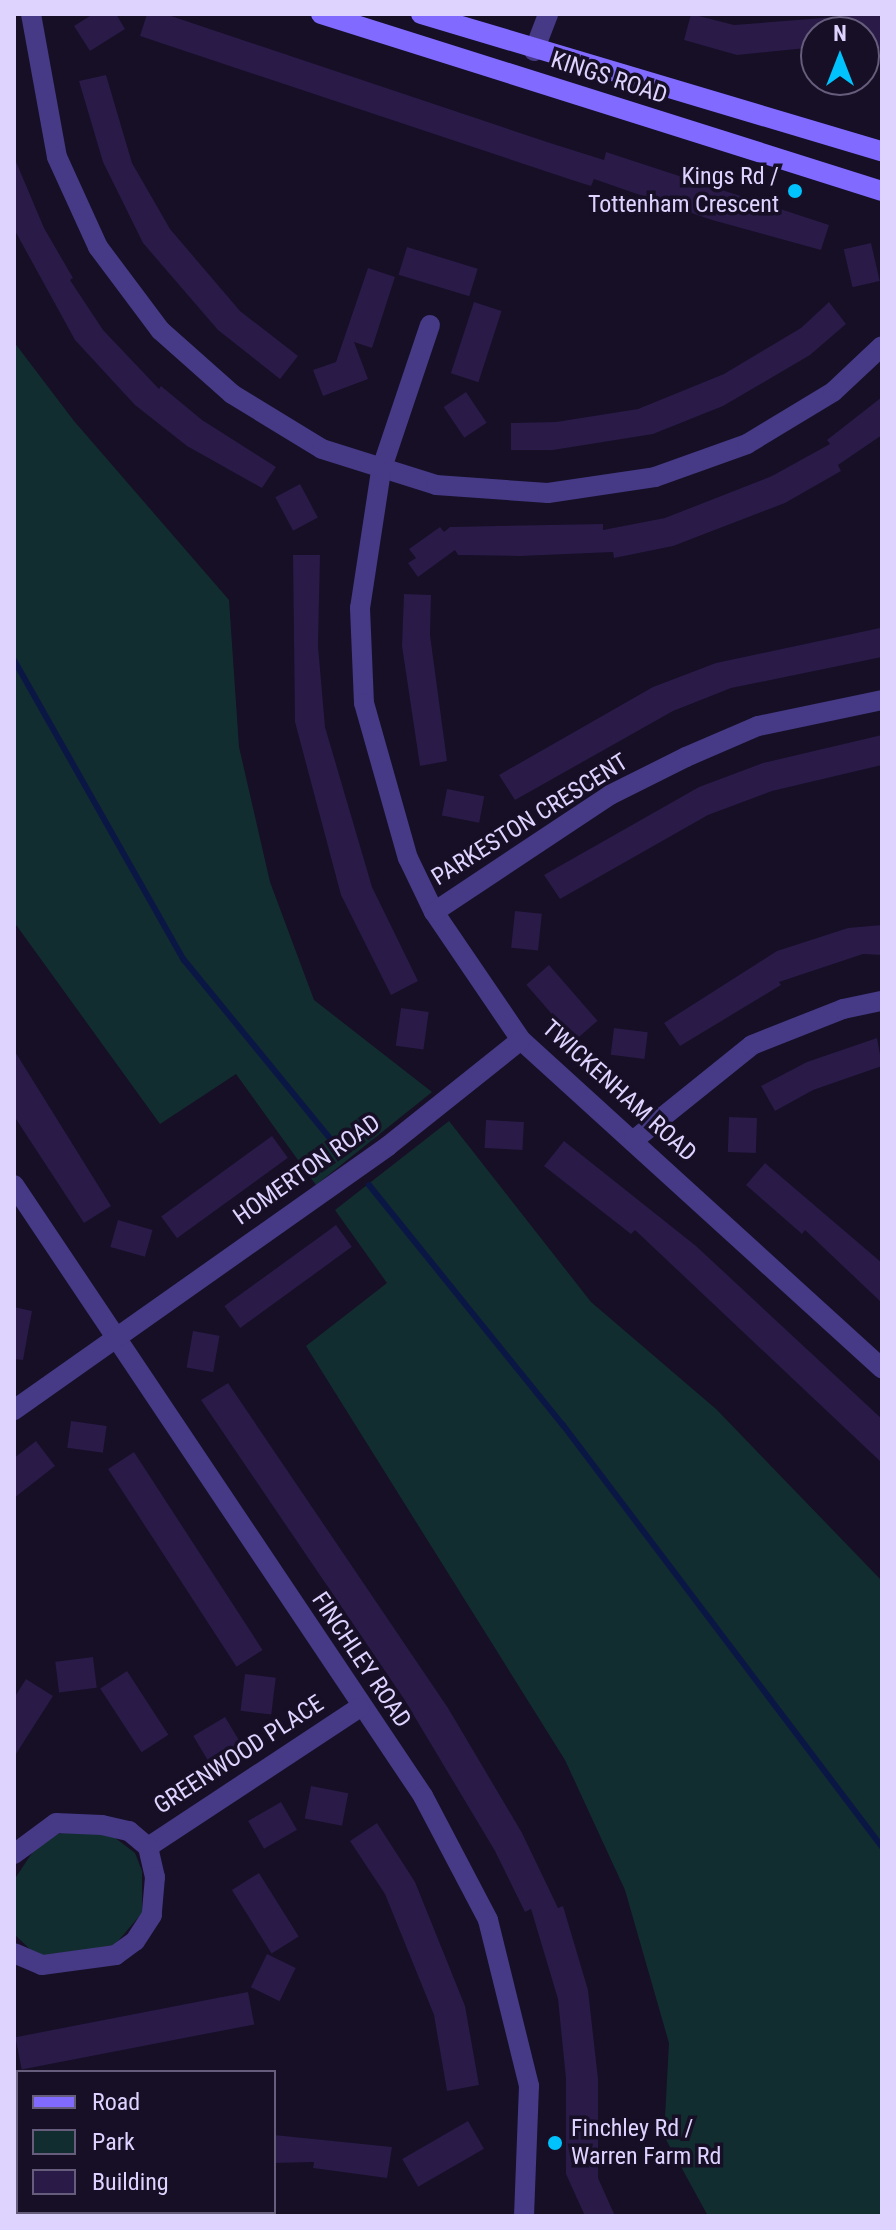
<!DOCTYPE html>
<style>
body{margin:0}
#map{position:relative;width:896px;height:2230px;overflow:hidden;background:#160f25;font-family:"Roboto Condensed",sans-serif}
div>[style]{position:absolute}
.green>*{inset:0;background:#122d30}
.stream>*{height:6px;margin:-3px;padding:0 3px;transform-origin:3px;border-radius:3px;background:#0a1744}
.building>*{inset:0;background:#291a47;transform-origin:0 0}
.minor>*{height:20px;margin:-10px;padding:0 10px;transform-origin:10px;border-radius:10px;background:#463985}
.secondary>*{height:20px;margin:-10px;padding:0 10px;transform-origin:10px;border-radius:10px;background:#816aff}
.dots>*{width:22px;height:22px;translate:-50% -50%;box-sizing:border-box;border:4px solid #160f25;border-radius:50%}
span{translate:-50% -50%;white-space:nowrap;text-align:center;line-height:1.15;-webkit-text-stroke:7px #160f25;paint-order:stroke}
.street-label{font-size:24px;color:#ded3ff}
.poi-label{font-size:24px;color:#ded3ff}
.right{translate:-100% -50%;text-align:right}
.left{translate:0 -50%;text-align:left}
.frame{position:absolute;inset:0;border:16px solid #ded3ff;pointer-events:none}
.legend{position:absolute;left:16px;top:2070px;width:260px;height:144px;box-sizing:border-box;background:#160f25;border:2px solid #665d7c;margin:0;padding:10px 14px;list-style:none;font-size:24px;color:#ded3ff}
.legend li{display:flex;align-items:center;gap:16px;height:40px}
.legend b{width:40px;border:2px solid #665d7c}
.north{position:absolute;left:800px;top:16px;width:80px;height:80px;box-sizing:border-box;background:#160f25;border:2px solid #665d7c;border-radius:50%;rotate:0deg;font-size:22px;font-weight:700;line-height:32px;text-align:center;color:#ded3ff}
.north::after{content:'';display:block;margin:auto;width:28px;height:36px;background:#00c3fe;clip-path:polygon(50% 0,100% 100%,50% 72%,0 100%)}
</style>
<div id="map">
<div class="green">
<i style="clip-path:polygon(14px 342px,74px 421px,229px 600px,239px 747px,270px 882px,314px 1000px,432px 1092px,316px 1185px,236px 1074px,160px 1124px,14px 922px)"></i>
<i style="clip-path:polygon(449px 1121px,591px 1302px,716px 1409px,882px 1581px,882px 2216px,708px 2216px,664px 2136px,669px 2043px,625px 1890px,565px 1760px,306px 1346px,387px 1283px,335px 1210px)"></i>
<i style="clip-path:polygon(84px 1829px,110px 1834px,135px 1853px,142px 1871px,142px 1913px,113px 1947px,64px 1958px,35px 1954px,14px 1934px,14px 1880px,36px 1847px,57px 1834px)"></i>
</div>
<div class="stream">
<i style="left:14px;top:660px;width:345px;rotate:60.5deg"></i>
<i style="left:184px;top:960px;width:234px;rotate:50.7deg"></i>
<i style="left:369px;top:1185px;width:309px;rotate:51.1deg"></i>
<i style="left:563px;top:1425px;width:529px;rotate:52.91deg"></i>
</div>
<div class="building">
<i style="clip-path:polygon(93px 14px,116px 14px,125px 29px,90px 51px,74px 26px)"></i>
<i style="clip-path:polygon(147px 14px,165px 14px,547px 142px,604px 160px,606px 152px,829px 225px,821px 250px,712px 220px,594px 179px,591px 186px,575px 181px,140px 36px)"></i>
<i style="clip-path:polygon(691px 14px,734px 25px,873px 14px,882px 17px,882px 49px,864px 43px,864px 32px,816px 32px,816px 47px,737px 55px,684px 40px)"></i>
<i style="clip-path:polygon(106px 75px,132px 163px,170px 229px,240px 311px,298px 356px,280px 379px,218px 330px,143px 243px,103px 162px,79px 81px)"></i>
<i style="clip-path:polygon(14px 157px,44px 228px,73px 278px,70px 280px,103px 330px,159px 389px,161px 386px,202px 420px,276px 467px,262px 488px,187px 446px,135px 405px,75px 340px,14px 229px)"></i>
<i style="left:871px;top:243px;width:39px;height:28px;rotate:77deg"></i>
<i style="left:407px;top:247px;width:74px;height:29px;rotate:17deg"></i>
<i style="clip-path:polygon(368px 268px,395px 277px,372px 348px,354px 342px,368px 379px,323px 396px,313px 370px,336px 362px)"></i>
<i style="left:474px;top:302px;width:29px;height:75px;rotate:18deg"></i>
<i style="clip-path:polygon(829px 302px,846px 324px,810px 355px,723px 406px,653px 434px,553px 450px,511px 450px,511px 423px,556px 422px,638px 409px,724px 374px,801px 328px)"></i>
<i style="left:466px;top:392px;width:37px;height:27px;rotate:56deg"></i>
<i style="clip-path:polygon(882px 397px,882px 435px,838px 465px,841px 471px,785px 503px,673px 546px,614px 558px,613px 552px,520px 556px,458px 555px,455px 550px,418px 577px,408px 563px,416px 558px,409px 549px,440px 527px,444px 532px,450px 527px,603px 524px,603px 530px,665px 518px,772px 476px,830px 444px,827px 440px)"></i>
<i style="left:300px;top:484px;width:38px;height:28px;rotate:62deg"></i>
<i style="clip-path:polygon(293px 555px,320px 555px,318px 646px,325px 727px,372px 887px,418px 981px,391px 995px,341px 895px,295px 722px)"></i>
<i style="clip-path:polygon(404px 594px,431px 595px,430px 635px,447px 761px,420px 766px,402px 646px)"></i>
<i style="clip-path:polygon(880px 628px,882px 657px,731px 688px,673px 711px,515px 800px,499px 775px,653px 687px,716px 663px)"></i>
<i style="clip-path:polygon(882px 735px,882px 765px,772px 791px,708px 815px,560px 899px,544px 875px,699px 787px,763px 763px)"></i>
<i style="left:447px;top:789px;width:38px;height:27px;rotate:11deg"></i>
<i style="left:515px;top:911px;width:27px;height:37px;rotate:6deg"></i>
<i style="clip-path:polygon(882px 925px,882px 955px,863px 954px,779px 982px,781px 985px,680px 1046px,664px 1023px,777px 951px,848px 928px)"></i>
<i style="left:549px;top:965px;width:74px;height:30px;rotate:49deg"></i>
<i style="left:401px;top:1008px;width:28px;height:38px;rotate:8deg"></i>
<i style="left:614px;top:1028px;width:34px;height:27px;rotate:7deg"></i>
<i style="clip-path:polygon(877px 1038px,882px 1066px,813px 1090px,775px 1111px,761px 1086px,807px 1062px)"></i>
<i style="clip-path:polygon(14px 1050px,111px 1206px,84px 1223px,14px 1116px)"></i>
<i style="left:757px;top:1118px;width:35px;height:28px;rotate:92deg"></i>
<i style="left:486px;top:1120px;width:38px;height:28px;rotate:3deg"></i>
<i style="left:272px;top:1136px;width:27px;height:137px;rotate:54deg"></i>
<i style="clip-path:polygon(564px 1141px,696px 1246px,882px 1419px,882px 1463px,635px 1230px,631px 1234px,544px 1166px)"></i>
<i style="clip-path:polygon(765px 1163px,882px 1263px,882px 1303px,805px 1230px,802px 1234px,746px 1185px)"></i>
<i style="left:118px;top:1220px;width:36px;height:28px;rotate:16deg"></i>
<i style="left:336px;top:1225px;width:27px;height:138px;rotate:54deg"></i>
<i style="clip-path:polygon(14px 1307px,32px 1311px,23px 1360px,14px 1359px)"></i>
<i style="left:193px;top:1331px;width:27px;height:37px;rotate:10deg"></i>
<i style="clip-path:polygon(228px 1383px,448px 1708px,522px 1833px,558px 1908px,563px 1906px,588px 1990px,598px 2079px,598px 2178px,615px 2216px,585px 2216px,566px 2174px,566px 2079px,558px 1999px,531px 1909px,525px 1912px,495px 1851px,404px 1699px,201px 1400px)"></i>
<i style="left:71px;top:1421px;width:36px;height:27px;rotate:8deg"></i>
<i style="clip-path:polygon(36px 1441px,55px 1466px,14px 1498px,14px 1458px)"></i>
<i style="left:134px;top:1452px;width:236px;height:31px;rotate:57deg"></i>
<i style="left:93px;top:1657px;width:31px;height:38px;rotate:83deg"></i>
<i style="left:127px;top:1671px;width:76px;height:32px;rotate:57deg"></i>
<i style="left:245px;top:1674px;width:31px;height:37px;rotate:7deg"></i>
<i style="clip-path:polygon(26px 1679px,53px 1696px,14px 1757px,14px 1698px)"></i>
<i style="left:225px;top:1717px;width:31px;height:37px;rotate:59deg"></i>
<i style="left:311px;top:1786px;width:38px;height:33px;rotate:11deg"></i>
<i style="left:281px;top:1802px;width:32px;height:38px;rotate:60deg"></i>
<i style="clip-path:polygon(377px 1823px,415px 1882px,465px 2006px,479px 2085px,447px 2091px,434px 2015px,385px 1894px,350px 1841px)"></i>
<i style="left:259px;top:1873px;width:75px;height:32px;rotate:58deg"></i>
<i style="left:267px;top:1954px;width:32px;height:37px;rotate:26deg"></i>
<i style="left:248px;top:1992px;width:33px;height:237px;rotate:79deg"></i>
<i style="left:468px;top:2121px;width:32px;height:76px;rotate:60deg"></i>
<i style="clip-path:polygon(274px 2135px,392px 2147px,387px 2178px,313px 2168px,314px 2162px,274px 2163px)"></i>
</div>
<div class="minor">
<i style="left:31px;top:14px;width:145px;rotate:79.7deg"></i>
<i style="left:57px;top:157px;width:99px;rotate:65.5deg"></i>
<i style="left:98px;top:247px;width:104px;rotate:53.2deg"></i>
<i style="left:160px;top:330px;width:96px;rotate:41.6deg"></i>
<i style="left:232px;top:394px;width:105px;rotate:31.4deg"></i>
<i style="left:322px;top:449px;width:120px;rotate:17.5deg"></i>
<i style="left:436px;top:485px;width:112px;rotate:4.1deg"></i>
<i style="left:548px;top:493px;width:108px;rotate:-8.5deg"></i>
<i style="left:655px;top:477px;width:98px;rotate:-19.7deg"></i>
<i style="left:747px;top:444px;width:100px;rotate:-31.2deg"></i>
<i style="left:833px;top:392px;width:67px;rotate:-43.2deg"></i>
<i style="left:534px;top:51px;width:40px;rotate:-69deg"></i>
<i style="left:430px;top:325px;width:154px;rotate:108.6deg"></i>
<i style="left:381px;top:471px;width:139px;rotate:98.7deg"></i>
<i style="left:360px;top:608px;width:95px;rotate:87.6deg"></i>
<i style="left:364px;top:703px;width:161px;rotate:74.2deg"></i>
<i style="left:408px;top:858px;width:60px;rotate:64.3deg"></i>
<i style="left:434px;top:912px;width:155px;rotate:55.8deg"></i>
<i style="left:521px;top:1040px;width:488px;rotate:42.3deg"></i>
<i style="left:434px;top:912px;width:211px;rotate:-33.6deg"></i>
<i style="left:610px;top:795px;width:85px;rotate:-26.6deg"></i>
<i style="left:686px;top:757px;width:78px;rotate:-23.3deg"></i>
<i style="left:758px;top:726px;width:127px;rotate:-11.8deg"></i>
<i style="left:634px;top:1140px;width:151px;rotate:-38.8deg"></i>
<i style="left:752px;top:1045px;width:98px;rotate:-21.6deg"></i>
<i style="left:843px;top:1009px;width:40px;rotate:-12deg"></i>
<i style="left:14px;top:1185px;width:735px;rotate:56.2deg"></i>
<i style="left:423px;top:1796px;width:140px;rotate:62.3deg"></i>
<i style="left:488px;top:1920px;width:171px;rotate:76.1deg"></i>
<i style="left:529px;top:2086px;width:130px;rotate:92.2deg"></i>
<i style="left:14px;top:1410px;width:458px;rotate:-35.2deg"></i>
<i style="left:388px;top:1146px;width:170px;rotate:-38.6deg"></i>
<i style="left:148px;top:1847px;width:254px;rotate:-33.4deg"></i>
<i style="left:14px;top:1854px;width:52px;rotate:-36.4deg"></i>
<i style="left:56px;top:1823px;width:46px;rotate:2.5deg"></i>
<i style="left:102px;top:1825px;width:28px;rotate:13deg"></i>
<i style="left:129px;top:1831px;width:25px;rotate:40deg"></i>
<i style="left:148px;top:1847px;width:31px;rotate:77deg"></i>
<i style="left:155px;top:1877px;width:38px;rotate:95deg"></i>
<i style="left:152px;top:1915px;width:31px;rotate:123deg"></i>
<i style="left:135px;top:1941px;width:24px;rotate:144deg"></i>
<i style="left:116px;top:1955px;width:75px;rotate:172.3deg"></i>
<i style="left:42px;top:1965px;width:30px;rotate:-157deg"></i>
</div>
<div class="secondary">
<i style="left:321px;top:14px;width:588px;rotate:17.51deg"></i>
<i style="left:421px;top:14px;width:481px;rotate:16.6deg"></i>
</div>
<div class="dots">
<i style="left:795px;top:191px;background:#00c3fe"></i>
<i style="left:555px;top:2143px;background:#00c3fe"></i>
</div>
<div class="street-label">
<span style="left:609px;top:78px;rotate:18deg">KINGS ROAD</span>
<span style="left:530px;top:820px;rotate:-32deg">PARKESTON CRESCENT</span>
<span style="left:619px;top:1091px;rotate:42deg">TWICKENHAM ROAD</span>
<span style="left:307px;top:1170px;rotate:-35deg">HOMERTON ROAD</span>
<span style="left:361px;top:1660px;rotate:56deg">FINCHLEY ROAD</span>
<span style="left:239px;top:1755px;rotate:-33deg">GREENWOOD PLACE</span>
</div>
<div class="poi-label">
<span class="right" style="left:779px;top:191px">Kings Rd /<br>Tottenham Crescent</span>
<span class="left" style="left:571px;top:2143px">Finchley Rd /<br>Warren Farm Rd</span>
</div>
<div class="frame"></div>
<ul class="legend">
<li><b style="height:10px;background:#816aff"></b>Road</li>
<li><b style="height:22px;background:#122d30"></b>Park</li>
<li><b style="height:22px;background:#291a47"></b>Building</li>
</ul>
<div class="north">N</div>
</div>
